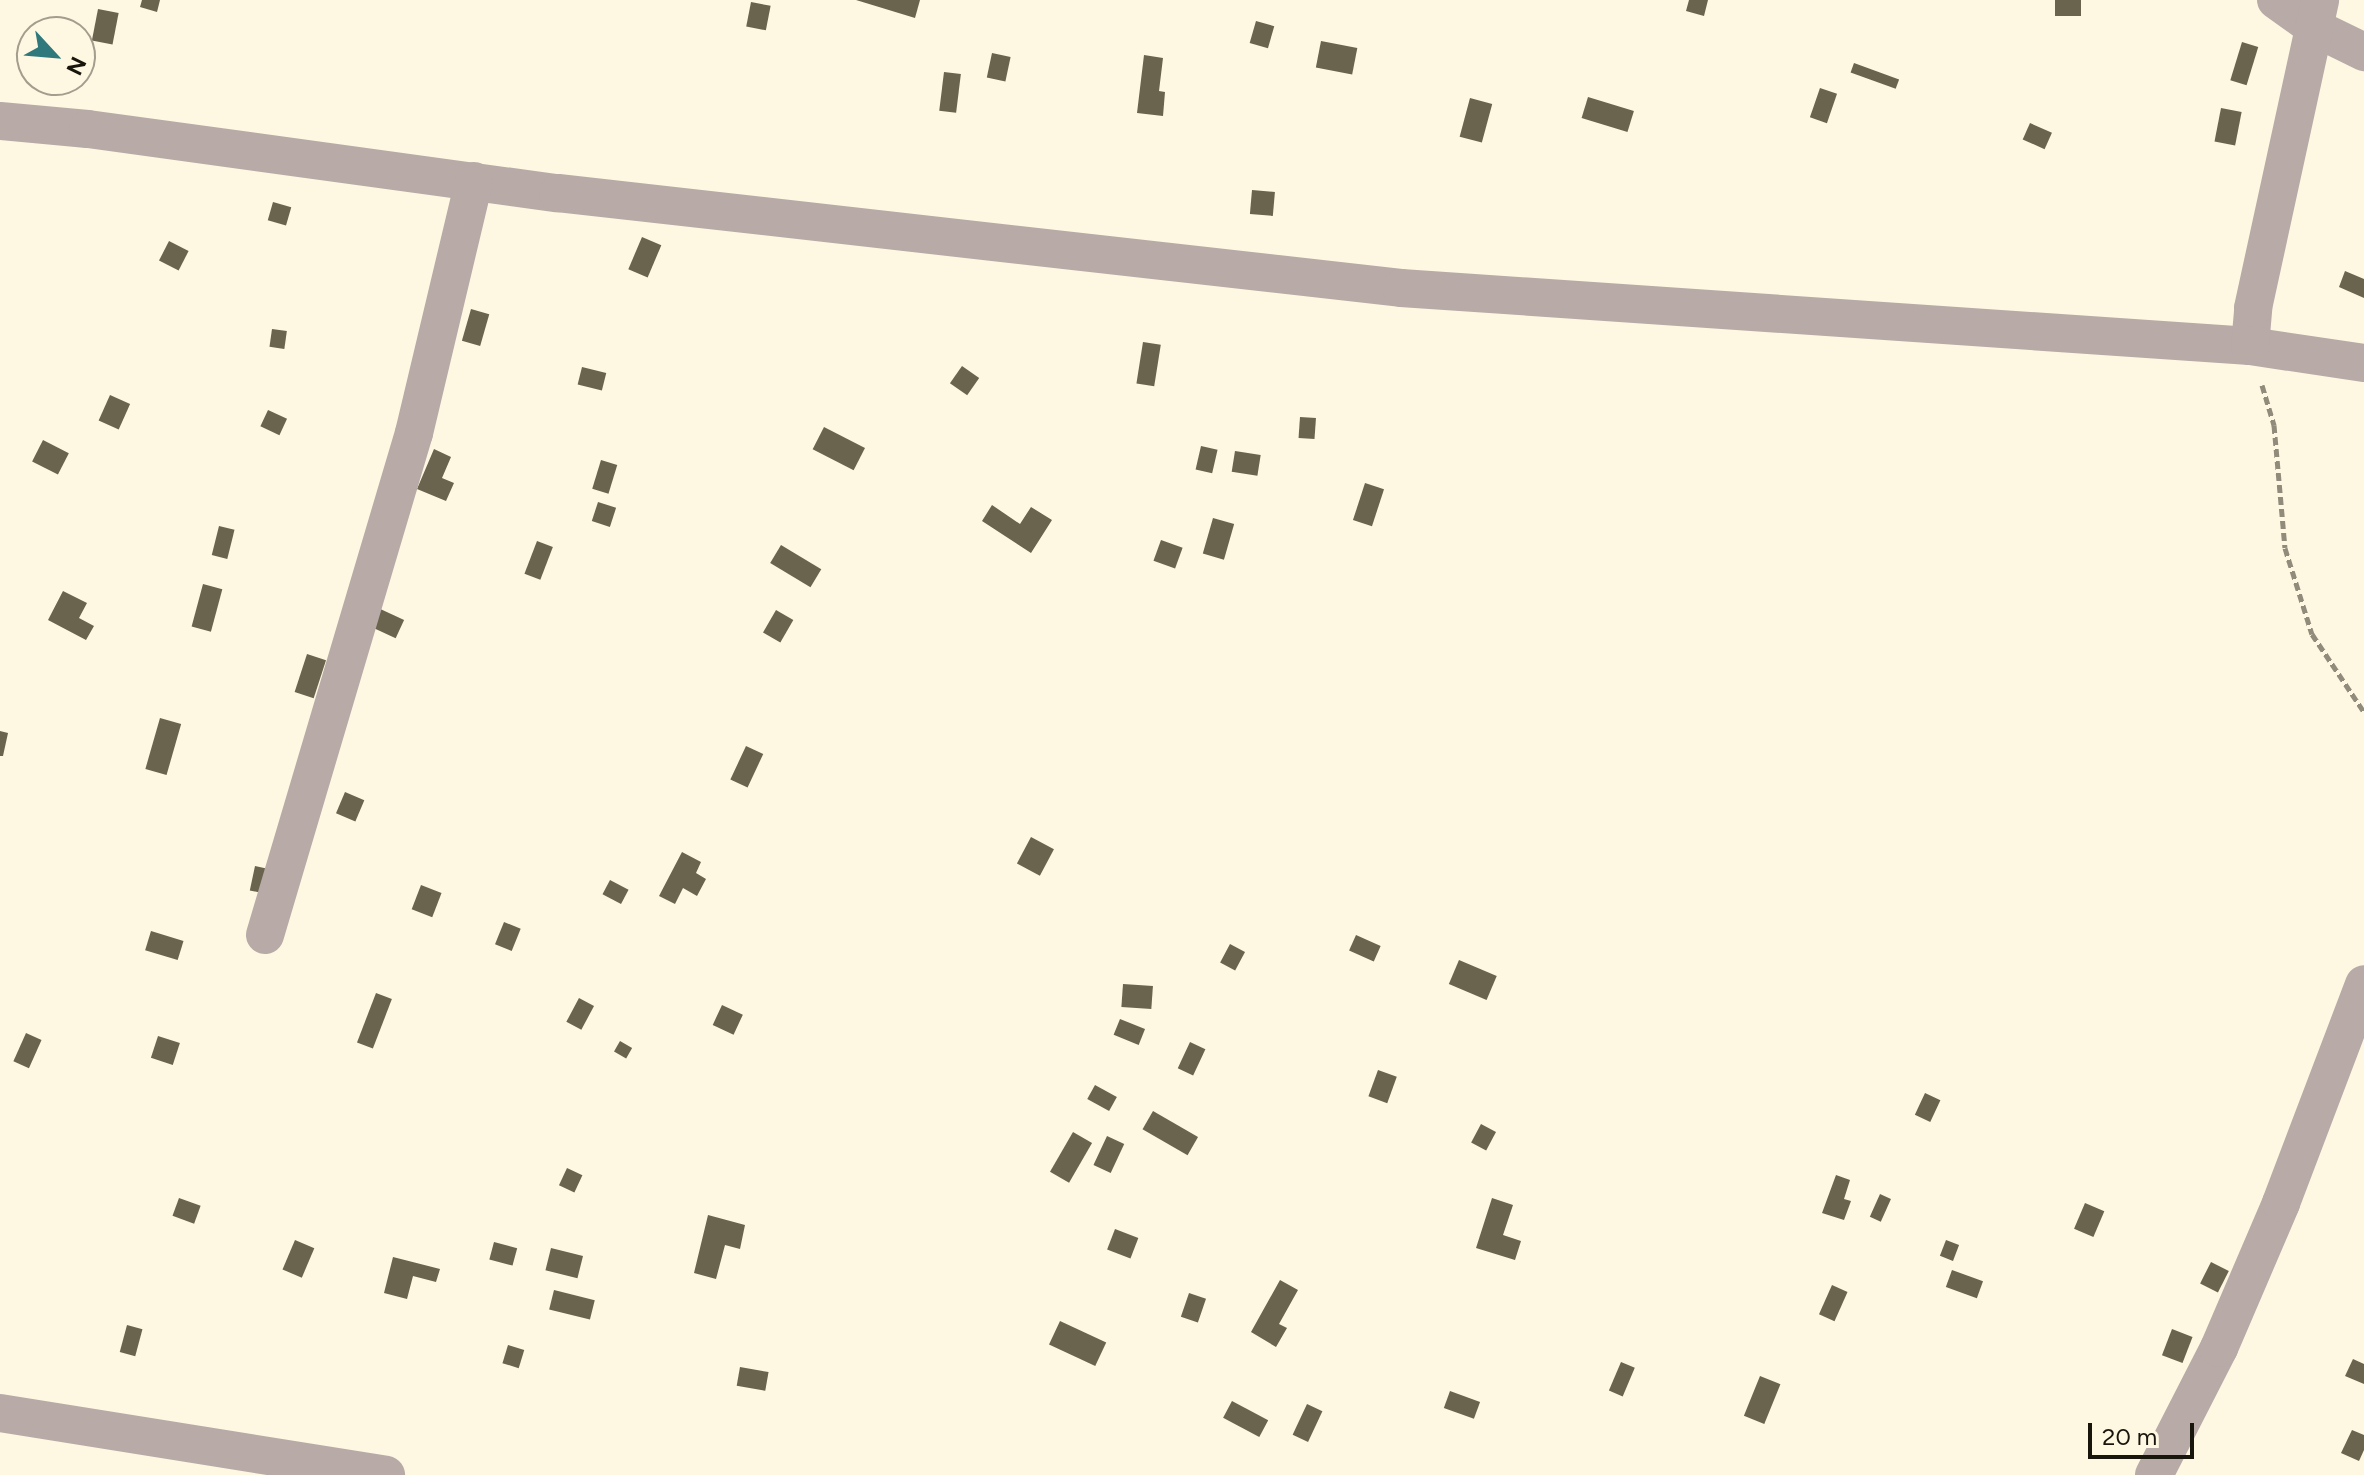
<!DOCTYPE html>
<style>
body{margin:0}
#map{position:relative;width:2364px;height:1475px;overflow:hidden;background:#fef7e2;font-family:Figtree,sans-serif}
div>[style]{position:absolute}
.building>*{inset:0;background:#6a634d;transform-origin:0 0}
.path>*{height:5px;margin-top:-2.5px;transform-origin:0;background:repeating-linear-gradient(90deg,#908b7b 0 8px,transparent 0 12px)}
.minor>*{height:38px;margin:-19px;padding:0 19px;transform-origin:19px;border-radius:19px;background:#b7aaa7}
span{translate:-50% -50%;white-space:nowrap;text-align:center;line-height:1.15;-webkit-text-stroke:7px #fef7e2;paint-order:stroke}
.north{position:absolute;left:16px;top:16px;width:80px;height:80px;box-sizing:border-box;background:#fef7e2;border:2px solid #a29d8c;border-radius:50%;rotate:116deg;font-size:22px;font-weight:700;line-height:32px;text-align:center;color:#18150c}
.north::after{content:'';display:block;margin:auto;width:28px;height:36px;background:#2f797c;clip-path:polygon(50% 0,100% 100%,50% 72%,0 100%)}
.scale{position:absolute;left:2088px;top:1423px;width:106px;height:36px;box-sizing:border-box;border:4px solid #18150c;border-top:0;padding-left:10px;font-size:24px;line-height:28px;white-space:nowrap;color:#18150c;-webkit-text-stroke:6px #fef7e2;paint-order:stroke}
</style>
<div id="map">
<div class="building">
<i style="clip-path:polygon(142px 0,160px 0,157px 12px,140px 7px)"></i>
<i style="clip-path:polygon(856px 0,920px 0,915px 18px)"></i>
<i style="clip-path:polygon(1689px 0,1708px 0,1704px 16px,1686px 11px)"></i>
<i style="left:2055px;top:0;width:26px;height:16px"></i>
<i style="left:751px;top:2px;width:20px;height:25px;rotate:11deg"></i>
<i style="left:98px;top:9px;width:21px;height:32px;rotate:11deg"></i>
<i style="left:1256px;top:21px;width:19px;height:23px;rotate:16deg"></i>
<i style="left:1321px;top:41px;width:37px;height:27px;rotate:11deg"></i>
<i style="left:2242px;top:42px;width:17px;height:40px;rotate:17deg"></i>
<i style="left:992px;top:53px;width:19px;height:25px;rotate:12deg"></i>
<i style="clip-path:polygon(1144px 55px,1163px 58px,1159px 91px,1165px 92px,1163px 116px,1137px 113px)"></i>
<i style="left:1854px;top:63px;width:48px;height:10px;rotate:20deg"></i>
<i style="left:944px;top:72px;width:17px;height:39px;rotate:7deg"></i>
<i style="left:1820px;top:88px;width:18px;height:31px;rotate:19deg"></i>
<i style="left:1588px;top:97px;width:48px;height:22px;rotate:17deg"></i>
<i style="left:1470px;top:98px;width:23px;height:40px;rotate:15deg"></i>
<i style="left:2221px;top:108px;width:21px;height:34px;rotate:11deg"></i>
<i style="left:2030px;top:123px;width:24px;height:18px;rotate:24deg"></i>
<i style="left:1252px;top:190px;width:23px;height:24px;rotate:5deg"></i>
<i style="left:273px;top:202px;width:19px;height:19px;rotate:16deg"></i>
<i style="left:642px;top:237px;width:21px;height:35px;rotate:23deg"></i>
<i style="left:169px;top:241px;width:22px;height:22px;rotate:27deg"></i>
<i style="clip-path:polygon(2345px 271px,2364px 279px,2364px 298px,2339px 287px)"></i>
<i style="left:471px;top:309px;width:19px;height:33px;rotate:16deg"></i>
<i style="left:272px;top:329px;width:15px;height:18px;rotate:8deg"></i>
<i style="left:1143px;top:342px;width:18px;height:42px;rotate:9deg"></i>
<i style="left:962px;top:366px;width:21px;height:21px;rotate:35deg"></i>
<i style="left:582px;top:367px;width:25px;height:18px;rotate:14deg"></i>
<i style="left:110px;top:395px;width:22px;height:28px;rotate:24deg"></i>
<i style="left:268px;top:410px;width:21px;height:18px;rotate:25deg"></i>
<i style="left:1300px;top:417px;width:16px;height:21px;rotate:4deg"></i>
<i style="left:824px;top:427px;width:46px;height:25px;rotate:27deg"></i>
<i style="left:43px;top:440px;width:29px;height:24px;rotate:27deg"></i>
<i style="left:1201px;top:446px;width:17px;height:24px;rotate:13deg"></i>
<i style="clip-path:polygon(434px 449px,451px 457px,442px 478px,454px 483px,446px 501px,417px 489px)"></i>
<i style="left:1235px;top:451px;width:26px;height:21px;rotate:9deg"></i>
<i style="left:601px;top:460px;width:17px;height:30px;rotate:17deg"></i>
<i style="left:1365px;top:483px;width:20px;height:39px;rotate:18deg"></i>
<i style="left:598px;top:502px;width:19px;height:20px;rotate:18deg"></i>
<i style="clip-path:polygon(992px 505px,1020px 524px,1031px 507px,1052px 520px,1031px 553px,982px 521px)"></i>
<i style="left:1213px;top:518px;width:22px;height:37px;rotate:16deg"></i>
<i style="left:219px;top:526px;width:16px;height:30px;rotate:14deg"></i>
<i style="left:1161px;top:540px;width:23px;height:22px;rotate:20deg"></i>
<i style="left:537px;top:541px;width:17px;height:35px;rotate:21deg"></i>
<i style="left:781px;top:545px;width:47px;height:21px;rotate:31deg"></i>
<i style="left:203px;top:584px;width:20px;height:44px;rotate:15deg"></i>
<i style="clip-path:polygon(63px 591px,87px 603px,79px 618px,94px 626px,86px 640px,48px 620px)"></i>
<i style="left:376px;top:607px;width:31px;height:20px;rotate:25deg"></i>
<i style="left:776px;top:610px;width:20px;height:26px;rotate:30deg"></i>
<i style="left:307px;top:654px;width:20px;height:40px;rotate:18deg"></i>
<i style="left:160px;top:718px;width:22px;height:53px;rotate:16deg"></i>
<i style="clip-path:polygon(0 731px,8px 733px,3px 756px,0 756px)"></i>
<i style="left:746px;top:746px;width:19px;height:37px;rotate:25deg"></i>
<i style="left:345px;top:792px;width:21px;height:23px;rotate:23deg"></i>
<i style="left:1031px;top:837px;width:26px;height:30px;rotate:28deg"></i>
<i style="clip-path:polygon(682px 852px,701px 862px,696px 873px,706px 879px,697px 896px,683px 888px,675px 904px,659px 896px)"></i>
<i style="left:255px;top:866px;width:14px;height:25px;rotate:12deg"></i>
<i style="left:610px;top:880px;width:21px;height:16px;rotate:28deg"></i>
<i style="left:421px;top:885px;width:22px;height:26px;rotate:21deg"></i>
<i style="left:504px;top:922px;width:18px;height:24px;rotate:22deg"></i>
<i style="left:151px;top:931px;width:34px;height:20px;rotate:17deg"></i>
<i style="left:1356px;top:935px;width:27px;height:17px;rotate:24deg"></i>
<i style="left:1230px;top:944px;width:17px;height:21px;rotate:28deg"></i>
<i style="left:1459px;top:960px;width:41px;height:26px;rotate:23deg"></i>
<i style="left:1123px;top:984px;width:30px;height:23px;rotate:4deg"></i>
<i style="left:376px;top:993px;width:17px;height:53px;rotate:21deg"></i>
<i style="left:579px;top:998px;width:17px;height:27px;rotate:28deg"></i>
<i style="left:722px;top:1005px;width:23px;height:22px;rotate:25deg"></i>
<i style="left:1120px;top:1019px;width:27px;height:17px;rotate:22deg"></i>
<i style="left:26px;top:1033px;width:17px;height:31px;rotate:24deg"></i>
<i style="left:158px;top:1036px;width:23px;height:23px;rotate:18deg"></i>
<i style="left:620px;top:1041px;width:14px;height:12px;rotate:30deg"></i>
<i style="left:1190px;top:1042px;width:17px;height:29px;rotate:25deg"></i>
<i style="left:1378px;top:1070px;width:20px;height:28px;rotate:20deg"></i>
<i style="left:1095px;top:1085px;width:25px;height:16px;rotate:29deg"></i>
<i style="left:1925px;top:1093px;width:17px;height:24px;rotate:25deg"></i>
<i style="left:1153px;top:1111px;width:52px;height:21px;rotate:30deg"></i>
<i style="left:1481px;top:1124px;width:17px;height:21px;rotate:28deg"></i>
<i style="left:1073px;top:1132px;width:22px;height:46px;rotate:30deg"></i>
<i style="left:1107px;top:1136px;width:19px;height:32px;rotate:25deg"></i>
<i style="left:567px;top:1168px;width:17px;height:19px;rotate:25deg"></i>
<i style="clip-path:polygon(1836px 1175px,1850px 1180px,1844px 1199px,1851px 1201px,1844px 1220px,1822px 1213px)"></i>
<i style="left:1880px;top:1194px;width:12px;height:25px;rotate:24deg"></i>
<i style="left:179px;top:1198px;width:23px;height:19px;rotate:20deg"></i>
<i style="clip-path:polygon(1492px 1198px,1513px 1205px,1503px 1235px,1521px 1241px,1515px 1260px,1476px 1248px)"></i>
<i style="left:2085px;top:1203px;width:21px;height:28px;rotate:23deg"></i>
<i style="clip-path:polygon(708px 1215px,745px 1225px,740px 1249px,725px 1245px,716px 1279px,694px 1273px)"></i>
<i style="left:1115px;top:1229px;width:25px;height:22px;rotate:21deg"></i>
<i style="left:295px;top:1240px;width:21px;height:32px;rotate:23deg"></i>
<i style="left:1946px;top:1240px;width:14px;height:17px;rotate:21deg"></i>
<i style="left:494px;top:1242px;width:24px;height:18px;rotate:15deg"></i>
<i style="left:551px;top:1248px;width:33px;height:23px;rotate:14deg"></i>
<i style="clip-path:polygon(393px 1257px,440px 1269px,436px 1282px,413px 1276px,407px 1299px,384px 1293px)"></i>
<i style="left:2211px;top:1262px;width:20px;height:24px;rotate:27deg"></i>
<i style="left:1952px;top:1270px;width:33px;height:18px;rotate:20deg"></i>
<i style="clip-path:polygon(1280px 1280px,1298px 1290px,1279px 1324px,1287px 1328px,1276px 1347px,1251px 1332px)"></i>
<i style="left:1832px;top:1285px;width:17px;height:32px;rotate:24deg"></i>
<i style="left:554px;top:1290px;width:42px;height:20px;rotate:14deg"></i>
<i style="left:1189px;top:1293px;width:18px;height:25px;rotate:19deg"></i>
<i style="left:1060px;top:1321px;width:51px;height:26px;rotate:25deg"></i>
<i style="left:127px;top:1325px;width:16px;height:28px;rotate:15deg"></i>
<i style="left:2172px;top:1329px;width:22px;height:28px;rotate:21deg"></i>
<i style="left:508px;top:1345px;width:17px;height:19px;rotate:17deg"></i>
<i style="clip-path:polygon(2353px 1359px,2364px 1364px,2364px 1384px,2345px 1376px)"></i>
<i style="left:1621px;top:1362px;width:15px;height:31px;rotate:23deg"></i>
<i style="left:740px;top:1367px;width:29px;height:19px;rotate:10deg"></i>
<i style="left:1760px;top:1376px;width:22px;height:43px;rotate:22deg"></i>
<i style="left:1450px;top:1391px;width:32px;height:18px;rotate:20deg"></i>
<i style="left:1232px;top:1401px;width:41px;height:19px;rotate:28deg"></i>
<i style="left:1307px;top:1404px;width:17px;height:34px;rotate:25deg"></i>
<i style="clip-path:polygon(2352px 1430px,2364px 1435px,2364px 1450px,2359px 1461px,2341px 1453px)"></i>
</div>
<div class="path">
<i style="left:2262px;top:385px;width:42px;rotate:73.3deg"></i>
<i style="left:2274px;top:425px;width:123px;rotate:84.9deg"></i>
<i style="left:2285px;top:548px;width:90px;rotate:72.6deg"></i>
<i style="left:2312px;top:634px;width:94px;rotate:56.3deg"></i>
</div>
<div class="minor">
<i style="left:2276px;top:0;width:48px;rotate:35.7deg"></i>
<i style="left:2315px;top:28px;width:55px;rotate:26.1deg"></i>
<i style="left:0;top:121px;width:88px;rotate:5.2deg"></i>
<i style="left:88px;top:129px;width:474px;rotate:7.8deg"></i>
<i style="left:558px;top:193px;width:848px;rotate:6.43deg"></i>
<i style="left:1401px;top:288px;width:851px;rotate:3.91deg"></i>
<i style="left:2250px;top:346px;width:115px;rotate:8.5deg"></i>
<i style="left:2250px;top:346px;width:38px;rotate:-85deg"></i>
<i style="left:2253px;top:308px;width:315px;rotate:-77.7deg"></i>
<i style="left:265px;top:935px;width:524px;rotate:-73.47deg"></i>
<i style="left:414px;top:433px;width:259px;rotate:-76.6deg"></i>
<i style="left:0;top:1413px;width:391px;rotate:9.1deg"></i>
<i style="left:2154px;top:1475px;width:143px;rotate:-62.9deg"></i>
<i style="left:2219px;top:1348px;width:158px;rotate:-66.8deg"></i>
<i style="left:2281px;top:1203px;width:234px;rotate:-69.2deg"></i>
</div>
<div class="north">N</div>
<div class="scale">20 m</div>
</div>
